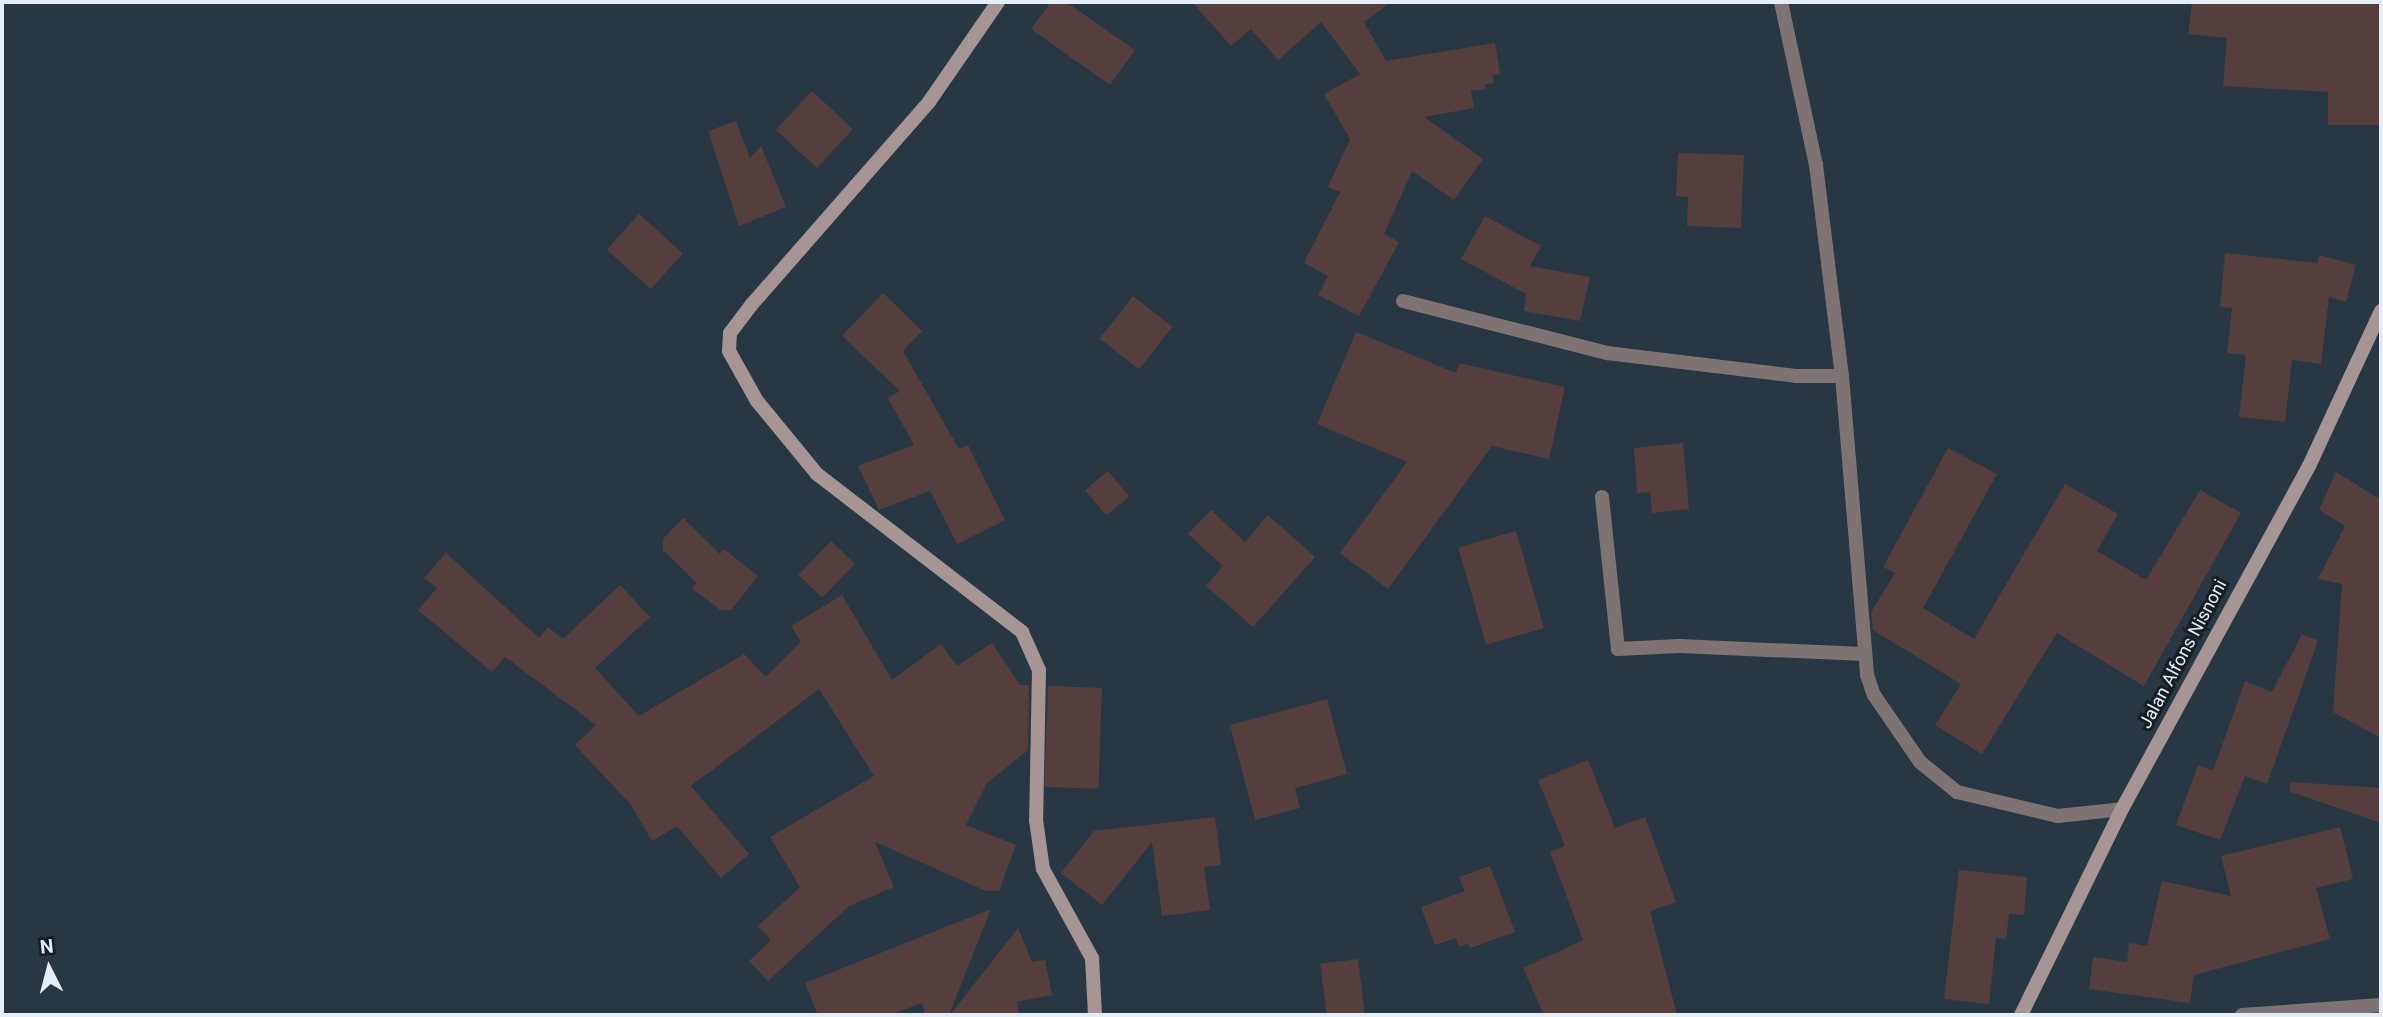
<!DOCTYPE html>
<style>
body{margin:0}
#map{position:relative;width:2383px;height:1017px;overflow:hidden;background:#293743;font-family:Roboto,sans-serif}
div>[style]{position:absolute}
.building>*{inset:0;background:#543f3e;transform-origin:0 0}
.street>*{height:14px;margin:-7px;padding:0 7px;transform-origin:7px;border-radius:7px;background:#7d7373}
.secondary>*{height:14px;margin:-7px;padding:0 7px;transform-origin:7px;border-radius:7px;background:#a69595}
span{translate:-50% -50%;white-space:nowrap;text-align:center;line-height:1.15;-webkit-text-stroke:6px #171d23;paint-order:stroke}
.street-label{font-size:18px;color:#e5eef6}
.frame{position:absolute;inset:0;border:4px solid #e5eef6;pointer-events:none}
.north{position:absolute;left:14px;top:933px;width:70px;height:70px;-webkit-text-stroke:5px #171d23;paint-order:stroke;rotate:354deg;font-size:19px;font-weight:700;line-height:28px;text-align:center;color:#e5eef6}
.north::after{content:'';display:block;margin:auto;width:24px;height:32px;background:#e5eef6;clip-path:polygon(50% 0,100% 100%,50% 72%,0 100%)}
</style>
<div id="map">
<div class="building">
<i style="clip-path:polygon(1051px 2px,1066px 2px,1135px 50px,1110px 85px,1031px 29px)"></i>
<i style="clip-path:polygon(1192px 2px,1391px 2px,1364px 22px,1386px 61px,1495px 43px,1500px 74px,1493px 75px,1494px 83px,1485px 84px,1486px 89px,1471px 91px,1474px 108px,1424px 117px,1483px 159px,1454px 200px,1412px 171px,1384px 234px,1399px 242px,1359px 316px,1318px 295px,1328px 276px,1304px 263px,1340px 192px,1328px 187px,1350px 139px,1324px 94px,1360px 74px,1321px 22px,1278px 60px,1251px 29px,1231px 46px)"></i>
<i style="clip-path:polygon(2192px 2px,2381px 2px,2381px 125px,2328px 125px,2328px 92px,2223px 86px,2227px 38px,2188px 34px)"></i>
<i style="left:812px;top:91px;width:56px;height:53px;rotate:43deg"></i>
<i style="clip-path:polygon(736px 121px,750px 158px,761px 146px,786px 207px,739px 226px,708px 131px)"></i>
<i style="clip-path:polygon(1678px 153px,1744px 155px,1741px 228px,1687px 226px,1688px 197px,1676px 196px)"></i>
<i style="left:639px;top:214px;width:59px;height:48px;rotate:42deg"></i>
<i style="clip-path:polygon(1485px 216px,1541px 246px,1530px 266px,1590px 277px,1580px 321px,1524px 311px,1526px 294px,1461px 259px)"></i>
<i style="clip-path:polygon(2225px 253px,2317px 263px,2319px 255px,2356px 265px,2346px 302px,2329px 297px,2321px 364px,2292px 360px,2285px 422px,2239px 417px,2246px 355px,2227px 353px,2232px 308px,2220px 307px)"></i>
<i style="clip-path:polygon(883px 293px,922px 331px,903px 351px,959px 449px,968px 445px,1005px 520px,957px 544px,930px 491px,879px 510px,858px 466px,914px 445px,888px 398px,900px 391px,842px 336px)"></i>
<i style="left:1133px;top:296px;width:50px;height:54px;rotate:38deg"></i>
<i style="clip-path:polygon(1356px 332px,1456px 373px,1459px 363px,1565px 387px,1549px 459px,1492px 446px,1388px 589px,1340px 553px,1407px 462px,1317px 424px)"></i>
<i style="clip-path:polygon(1683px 443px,1689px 509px,1652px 513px,1650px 492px,1637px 493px,1634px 448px)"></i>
<i style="clip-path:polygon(1948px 448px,1997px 474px,1923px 608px,1974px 639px,2065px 484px,2118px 514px,2097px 551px,2146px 580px,2200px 490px,2241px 513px,2144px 686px,2057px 633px,1982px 754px,1935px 725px,1961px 684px,1873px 630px,1871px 612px,1895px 573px,1883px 567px)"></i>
<i style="left:1108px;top:471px;width:33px;height:30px;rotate:50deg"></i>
<i style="clip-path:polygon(2336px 472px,2381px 500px,2381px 738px,2333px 712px,2342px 584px,2318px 579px,2345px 526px,2319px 510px)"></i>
<i style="clip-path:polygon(1211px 510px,1245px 542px,1268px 515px,1315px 557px,1253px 627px,1206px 586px,1223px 566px,1188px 534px)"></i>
<i style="clip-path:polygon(683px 518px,720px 554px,724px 549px,758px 576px,731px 610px,720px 610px,692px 588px,697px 583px,663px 550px,663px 539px)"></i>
<i style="left:1516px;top:531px;width:101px;height:60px;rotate:74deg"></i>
<i style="left:831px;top:541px;width:33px;height:47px;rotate:44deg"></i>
<i style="clip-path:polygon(446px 553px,539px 638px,548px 627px,563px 639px,620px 585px,650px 617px,595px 668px,639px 716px,744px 654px,766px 677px,801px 642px,791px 626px,842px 595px,892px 680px,941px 644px,957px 666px,992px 643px,1020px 685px,1029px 685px,1028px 750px,987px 783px,966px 825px,1016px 845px,999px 891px,986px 891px,875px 842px,894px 887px,849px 906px,768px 981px,749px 961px,771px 940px,758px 926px,800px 887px,770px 837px,874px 776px,819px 689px,691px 786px,749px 854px,721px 878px,677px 826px,652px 841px,631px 805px,575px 745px,596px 725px,505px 657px,492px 672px,418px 610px,437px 588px,424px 578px)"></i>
<i style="clip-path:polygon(2302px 634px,2318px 641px,2267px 784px,2245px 776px,2220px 840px,2176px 825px,2198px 765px,2213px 771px,2245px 681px,2272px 692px)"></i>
<i style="left:1048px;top:686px;width:54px;height:101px;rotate:2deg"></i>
<i style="clip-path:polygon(1327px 699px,1347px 774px,1295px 788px,1300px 808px,1255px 820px,1230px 725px)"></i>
<i style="clip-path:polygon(1588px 760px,1615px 828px,1645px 817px,1676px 902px,1650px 911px,1677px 1015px,1544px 1015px,1523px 968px,1583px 940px,1550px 852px,1565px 846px,1538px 780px)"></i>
<i style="clip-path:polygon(2291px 782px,2381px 788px,2381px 823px,2289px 791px)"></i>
<i style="clip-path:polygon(1215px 817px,1221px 865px,1204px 867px,1210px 910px,1162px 916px,1152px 842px,1102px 905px,1061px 873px,1094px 831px)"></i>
<i style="clip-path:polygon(2340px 827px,2353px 879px,2316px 888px,2330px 939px,2194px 975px,2190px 1003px,2089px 989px,2093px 957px,2127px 962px,2129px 943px,2147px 946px,2162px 881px,2231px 896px,2221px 856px)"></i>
<i style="clip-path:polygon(1490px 866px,1515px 932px,1470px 948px,1468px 943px,1459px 947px,1456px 938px,1435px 945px,1421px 907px,1465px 891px,1459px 877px)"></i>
<i style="clip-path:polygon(1959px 870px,2027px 877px,2024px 915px,2009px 914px,2006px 939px,1996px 938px,1989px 1004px,1944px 999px)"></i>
<i style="clip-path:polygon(991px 909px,949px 1015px,925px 1015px,922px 1003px,890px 1015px,818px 1015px,805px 983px)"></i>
<i style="clip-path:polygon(1018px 928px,1032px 962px,1045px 960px,1052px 995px,1017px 1002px,1019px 1015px,950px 1015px)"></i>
<i style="left:1358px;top:959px;width:56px;height:38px;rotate:83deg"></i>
</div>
<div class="street">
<i style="left:1781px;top:2px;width:167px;rotate:77.9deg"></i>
<i style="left:1816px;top:165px;width:213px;rotate:83deg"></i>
<i style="left:1842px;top:376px;width:300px;rotate:85.2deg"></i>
<i style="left:1867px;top:675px;width:21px;rotate:71deg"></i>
<i style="left:1874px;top:695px;width:81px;rotate:55.5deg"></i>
<i style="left:1920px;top:762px;width:48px;rotate:39deg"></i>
<i style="left:1957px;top:792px;width:104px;rotate:13.4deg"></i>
<i style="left:2058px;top:816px;width:64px;rotate:-6.2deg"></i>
<i style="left:1403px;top:301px;width:211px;rotate:14.3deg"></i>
<i style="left:1607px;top:353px;width:190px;rotate:6.9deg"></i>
<i style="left:1796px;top:376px;width:46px"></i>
<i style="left:1602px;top:497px;width:153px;rotate:84deg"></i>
<i style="left:1618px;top:649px;width:61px;rotate:-2.8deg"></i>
<i style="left:1679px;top:646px;width:186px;rotate:2.5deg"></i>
<i style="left:2242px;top:1015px;width:139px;rotate:-4.1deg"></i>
</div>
<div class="secondary">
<i style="left:998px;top:2px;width:121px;rotate:124.6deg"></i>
<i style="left:929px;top:102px;width:269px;rotate:131.2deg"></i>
<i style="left:752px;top:304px;width:36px;rotate:127deg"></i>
<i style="left:730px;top:333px;width:18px;rotate:93deg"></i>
<i style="left:729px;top:351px;width:57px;rotate:60.8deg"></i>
<i style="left:757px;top:401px;width:94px;rotate:50.6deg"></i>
<i style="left:817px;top:474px;width:259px;rotate:37.6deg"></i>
<i style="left:1022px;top:632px;width:42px;rotate:65.9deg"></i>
<i style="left:1039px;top:670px;width:150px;rotate:91.1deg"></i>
<i style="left:1036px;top:820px;width:49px;rotate:81.9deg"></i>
<i style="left:1043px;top:869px;width:102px;rotate:61.2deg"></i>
<i style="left:1092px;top:958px;width:57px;rotate:87deg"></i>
<i style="left:2021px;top:1015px;width:229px;rotate:-63.9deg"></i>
<i style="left:2122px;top:809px;width:391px;rotate:-61.4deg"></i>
<i style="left:2309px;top:466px;width:171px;rotate:-65.1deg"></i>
</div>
<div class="street-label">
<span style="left:2183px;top:654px;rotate:-62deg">Jalan Alfons Nisnoni</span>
</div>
<div class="frame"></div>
<div class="north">N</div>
</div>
